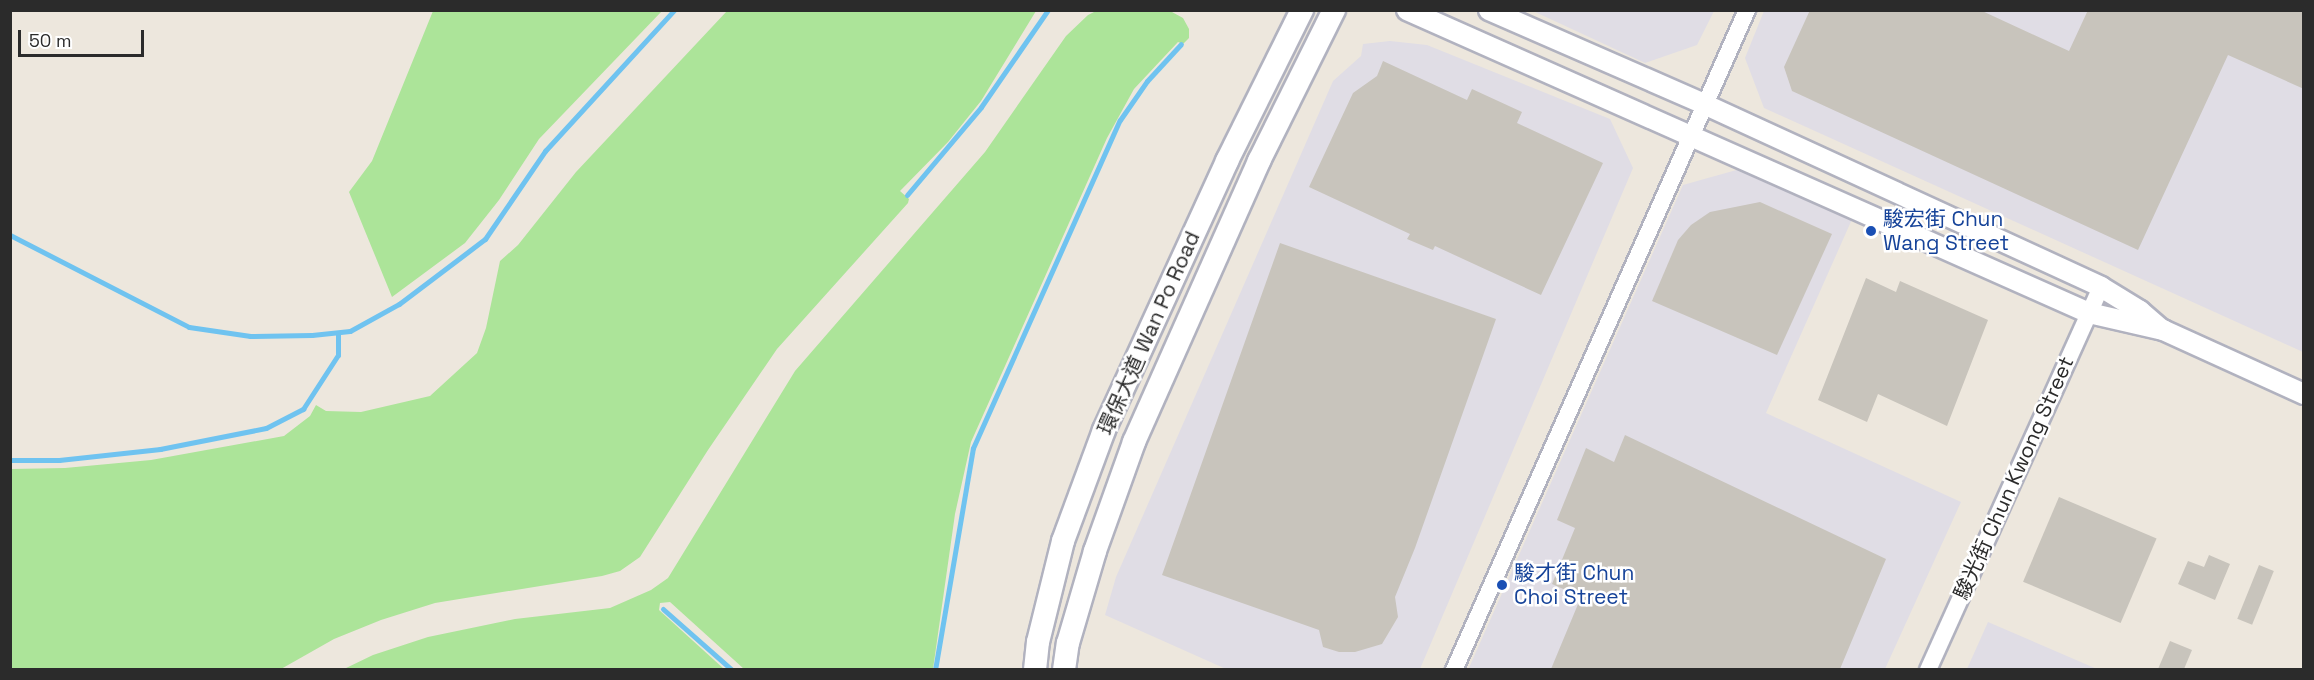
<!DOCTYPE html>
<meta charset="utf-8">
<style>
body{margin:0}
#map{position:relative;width:2314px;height:680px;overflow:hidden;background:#ede7dd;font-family:"Space Grotesk","Noto Sans TC",sans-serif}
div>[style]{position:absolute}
.industrial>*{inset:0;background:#e0dde5}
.green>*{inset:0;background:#ace499}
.stream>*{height:5px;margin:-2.5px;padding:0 2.5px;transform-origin:2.5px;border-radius:2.5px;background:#6fc3f0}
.building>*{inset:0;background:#c8c4bc;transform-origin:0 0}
.roads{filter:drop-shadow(2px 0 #b1b2bf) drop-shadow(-2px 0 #b1b2bf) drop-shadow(0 2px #b1b2bf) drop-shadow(0 -2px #b1b2bf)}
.minor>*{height:16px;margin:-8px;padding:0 8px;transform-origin:8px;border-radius:8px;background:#fff}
.tertiary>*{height:20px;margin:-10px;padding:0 10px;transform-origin:10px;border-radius:10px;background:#fff}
.secondary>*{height:22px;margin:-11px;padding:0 11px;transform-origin:11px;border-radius:11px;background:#fff}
.dots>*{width:16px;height:16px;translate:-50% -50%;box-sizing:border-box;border:3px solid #fff;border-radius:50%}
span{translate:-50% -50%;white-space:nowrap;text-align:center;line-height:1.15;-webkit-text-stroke:5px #fff;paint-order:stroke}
.transit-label{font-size:21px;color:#164399}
.left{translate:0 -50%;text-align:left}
.street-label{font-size:21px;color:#2b2b2b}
.frame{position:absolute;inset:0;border:12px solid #2b2b2b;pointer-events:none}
.scale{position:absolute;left:18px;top:30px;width:126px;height:27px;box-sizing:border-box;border:3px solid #2b2b2b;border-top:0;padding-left:8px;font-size:18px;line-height:21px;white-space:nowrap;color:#2b2b2b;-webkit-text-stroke:4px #fff;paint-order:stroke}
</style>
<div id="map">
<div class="industrial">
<i style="clip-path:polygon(1533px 11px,1714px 11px,1697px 45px,1645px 63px)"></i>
<i style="clip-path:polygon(1764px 11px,2303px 11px,2303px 352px,1764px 108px,1745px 58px)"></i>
<i style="clip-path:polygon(1390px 41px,1427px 45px,1610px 119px,1633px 168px,1420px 669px,1226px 669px,1105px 615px,1116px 577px,1333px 81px,1361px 56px,1363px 44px)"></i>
<i style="clip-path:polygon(1740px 169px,1853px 217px,1766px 413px,1961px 502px,1885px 669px,1468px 670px,1683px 185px)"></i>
<i style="clip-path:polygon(1988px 622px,2097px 669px,1967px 669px)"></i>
</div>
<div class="green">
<i style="clip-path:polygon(1098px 10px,1172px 12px,1183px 18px,1189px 29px,1189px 38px,1183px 44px,1178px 42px,1134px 89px,1107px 138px,971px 442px,955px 514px,933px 669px,744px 669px,670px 602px,660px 603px,659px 610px,724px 669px,344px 669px,373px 655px,428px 637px,515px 619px,610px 608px,651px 590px,668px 578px,795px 371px,985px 152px,1066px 36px,1088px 15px)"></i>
<i style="clip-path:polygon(433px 11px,662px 11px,539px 139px,499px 200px,465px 243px,392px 297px,349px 192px,372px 161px)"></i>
<i style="clip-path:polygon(727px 11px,1036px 11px,981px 101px,948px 142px,900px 191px,909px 199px,908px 203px,777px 349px,708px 450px,640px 557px,620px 571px,602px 576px,435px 603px,381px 620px,334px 639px,281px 669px,11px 669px,11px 469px,65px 468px,151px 460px,284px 436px,310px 416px,316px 405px,326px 411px,361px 412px,430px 396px,477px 353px,486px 328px,500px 261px,518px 245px,576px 172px)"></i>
</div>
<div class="stream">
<i style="left:907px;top:195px;width:115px;rotate:-49.9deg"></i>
<i style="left:981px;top:107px;width:118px;rotate:-55.4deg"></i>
<i style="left:10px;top:235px;width:201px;rotate:27.2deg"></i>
<i style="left:189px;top:327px;width:62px;rotate:8.4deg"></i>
<i style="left:250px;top:336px;width:62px;rotate:-0.9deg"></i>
<i style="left:312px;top:335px;width:38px;rotate:-6deg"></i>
<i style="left:350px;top:331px;width:56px;rotate:-28.9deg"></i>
<i style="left:399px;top:304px;width:108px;rotate:-37.1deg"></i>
<i style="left:485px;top:239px;width:107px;rotate:-55.7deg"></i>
<i style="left:545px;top:151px;width:191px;rotate:-47.5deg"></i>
<i style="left:10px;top:460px;width:49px"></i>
<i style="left:59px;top:460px;width:102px;rotate:-6.2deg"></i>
<i style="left:160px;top:449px;width:108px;rotate:-11.2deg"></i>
<i style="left:266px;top:428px;width:42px;rotate:-27.2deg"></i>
<i style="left:303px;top:409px;width:64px;rotate:-57.1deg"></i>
<i style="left:338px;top:355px;width:22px;rotate:-90deg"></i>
<i style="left:663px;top:609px;width:92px;rotate:41.5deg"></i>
<i style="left:935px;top:670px;width:225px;rotate:-80.3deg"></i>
<i style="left:973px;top:448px;width:359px;rotate:-65.9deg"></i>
<i style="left:1120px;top:120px;width:47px;rotate:-55.3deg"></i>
<i style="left:1147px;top:81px;width:50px;rotate:-47.4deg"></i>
</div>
<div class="building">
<i style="clip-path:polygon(1810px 10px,1980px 10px,2069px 51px,2088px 10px,2304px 10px,2304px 89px,2228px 55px,2138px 250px,1792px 91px,1784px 67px)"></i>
<i style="clip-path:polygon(1383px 61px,1467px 100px,1472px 89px,1522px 112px,1517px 123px,1603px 163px,1541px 295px,1435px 246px,1433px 250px,1407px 239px,1410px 234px,1309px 187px,1353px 93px,1377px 76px)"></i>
<i style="clip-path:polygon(1760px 202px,1832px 234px,1777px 355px,1652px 301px,1678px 240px,1691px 225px,1710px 212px)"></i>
<i style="clip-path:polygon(1280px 243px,1496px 319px,1415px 548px,1395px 597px,1398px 617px,1382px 644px,1355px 652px,1339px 652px,1323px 647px,1319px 630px,1162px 575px)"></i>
<i style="clip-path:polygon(1866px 278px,1896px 292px,1900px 281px,1988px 320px,1947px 426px,1878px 394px,1867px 422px,1818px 400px)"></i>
<i style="clip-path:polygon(1625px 435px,1886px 559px,1840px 669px,1551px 669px,1581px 597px,1552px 584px,1575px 528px,1557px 520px,1586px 448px,1614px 462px)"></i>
<i style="left:2059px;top:497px;width:106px;height:92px;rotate:23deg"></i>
<i style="clip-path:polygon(2209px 555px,2230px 564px,2215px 600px,2178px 584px,2188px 561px,2204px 567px)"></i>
<i style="left:2259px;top:565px;width:16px;height:58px;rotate:22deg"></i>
<i style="clip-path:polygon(2170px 641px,2192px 650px,2184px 669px,2158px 669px)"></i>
</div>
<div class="roads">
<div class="minor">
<i style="left:1454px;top:670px;width:722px;rotate:-66.06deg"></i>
<i style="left:1928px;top:670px;width:420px;rotate:-65.7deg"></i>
</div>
<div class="tertiary">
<i style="left:1407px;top:10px;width:746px;rotate:23.95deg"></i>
<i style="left:2089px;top:313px;width:76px;rotate:12.9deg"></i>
<i style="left:2163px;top:330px;width:155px;rotate:24.4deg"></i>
<i style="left:1489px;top:10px;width:237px;rotate:23.6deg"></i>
<i style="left:1706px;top:105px;width:435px;rotate:24.7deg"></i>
<i style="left:2101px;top:287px;width:46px;rotate:31.6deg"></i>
<i style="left:2140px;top:311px;width:28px;rotate:41deg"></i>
</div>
<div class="secondary">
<i style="left:1035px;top:670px;width:28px;rotate:-84deg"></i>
<i style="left:1038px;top:642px;width:104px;rotate:-76.1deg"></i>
<i style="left:1063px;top:541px;width:118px;rotate:-69.7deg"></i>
<i style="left:1104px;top:430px;width:296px;rotate:-65.4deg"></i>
<i style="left:1227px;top:161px;width:169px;rotate:-63.6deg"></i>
<i style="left:1064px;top:670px;width:27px;rotate:-82deg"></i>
<i style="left:1068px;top:643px;width:96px;rotate:-73.6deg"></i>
<i style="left:1095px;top:551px;width:116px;rotate:-70.3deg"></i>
<i style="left:1134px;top:442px;width:308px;rotate:-66deg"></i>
<i style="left:1259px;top:161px;width:169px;rotate:-63.6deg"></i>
</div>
</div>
<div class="dots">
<i style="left:1871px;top:231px;background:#1a4fb4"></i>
<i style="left:1502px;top:585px;background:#1a4fb4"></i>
</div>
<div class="transit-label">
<span class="left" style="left:1883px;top:231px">駿宏街 Chun<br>Wang Street</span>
<span class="left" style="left:1514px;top:585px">駿才街 Chun<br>Choi Street</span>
</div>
<div class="street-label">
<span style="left:1149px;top:333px;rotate:-66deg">環保大道 Wan Po Road</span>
<span style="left:2014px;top:478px;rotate:-66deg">駿光街 Chun Kwong Street</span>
</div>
<div class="frame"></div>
<div class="scale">50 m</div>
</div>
